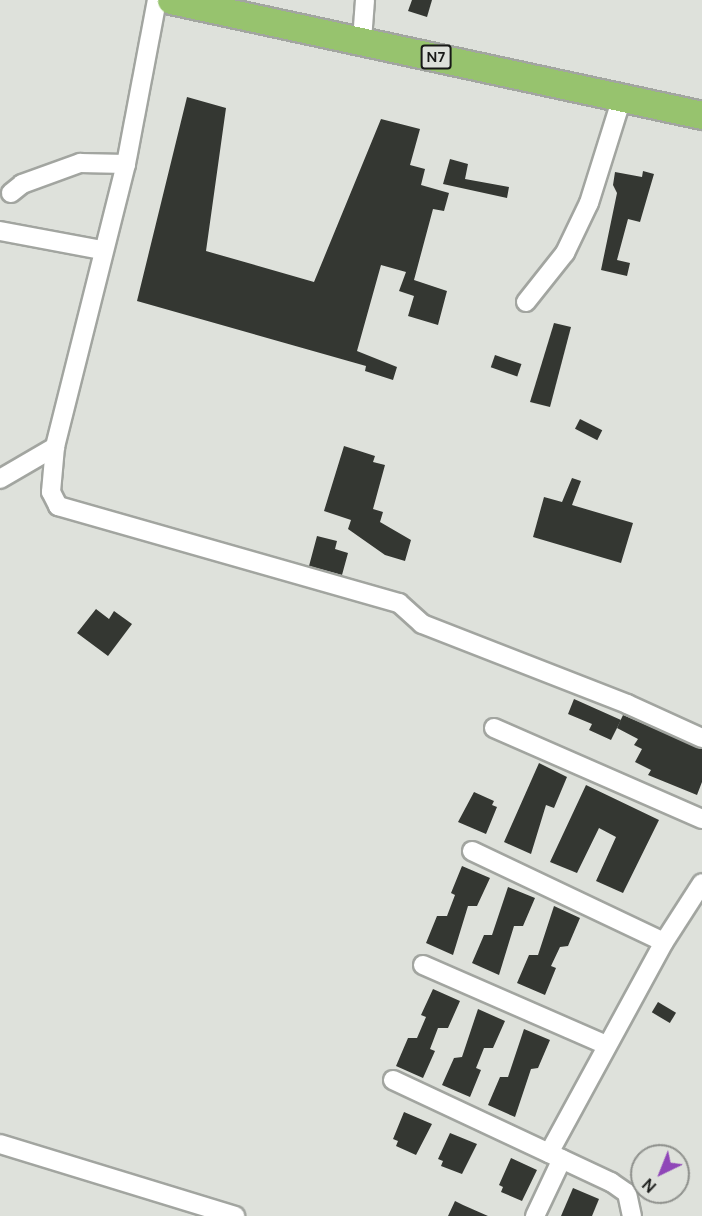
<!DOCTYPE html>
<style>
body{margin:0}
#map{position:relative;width:702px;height:1216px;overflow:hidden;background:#dee1db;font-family:Manrope,sans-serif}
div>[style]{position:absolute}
.building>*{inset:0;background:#343732;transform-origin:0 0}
.roads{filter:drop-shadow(2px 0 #a2a5a0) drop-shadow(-2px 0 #a2a5a0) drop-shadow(0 2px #a2a5a0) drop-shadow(0 -2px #a2a5a0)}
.minor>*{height:18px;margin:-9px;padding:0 9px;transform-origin:9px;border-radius:9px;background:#fff}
.highway>*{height:27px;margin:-13.5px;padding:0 13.5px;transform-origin:13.5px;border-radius:13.5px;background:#97c36e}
span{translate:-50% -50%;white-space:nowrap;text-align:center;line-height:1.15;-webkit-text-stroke:6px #dee1db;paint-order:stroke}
.shield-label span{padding:2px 4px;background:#dee1db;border:2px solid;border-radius:4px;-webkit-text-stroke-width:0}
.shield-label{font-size:15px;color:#181917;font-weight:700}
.north{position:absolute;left:630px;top:1144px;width:60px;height:60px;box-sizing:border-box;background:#dee1db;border:2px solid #8f918d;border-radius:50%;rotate:223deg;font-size:16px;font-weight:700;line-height:24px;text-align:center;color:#181917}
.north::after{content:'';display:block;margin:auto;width:21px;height:27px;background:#8f46b8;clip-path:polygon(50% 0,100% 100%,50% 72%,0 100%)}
</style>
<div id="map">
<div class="building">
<i style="clip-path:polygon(412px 0,432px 0,427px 17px,408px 11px)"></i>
<i style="clip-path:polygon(187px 97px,226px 108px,206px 251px,314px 282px,381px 119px,420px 129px,410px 165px,425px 169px,421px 185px,449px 193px,444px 211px,433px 209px,414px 280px,447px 291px,438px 325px,408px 316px,414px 296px,399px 291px,406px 272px,381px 265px,357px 351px,397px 367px,393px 380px,365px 371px,366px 366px,137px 301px)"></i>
<i style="clip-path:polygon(450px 159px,468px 164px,465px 179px,509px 187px,507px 198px,443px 184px)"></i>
<i style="clip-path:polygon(643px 171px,654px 174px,649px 191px,640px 222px,628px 219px,617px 260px,630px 263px,627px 276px,601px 270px,617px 193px,613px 185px,615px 172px,642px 177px)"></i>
<i style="clip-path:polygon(554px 323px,571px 327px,550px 407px,530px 402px)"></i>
<i style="left:495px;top:355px;width:28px;height:13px;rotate:19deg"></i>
<i style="left:580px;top:419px;width:25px;height:11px;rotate:27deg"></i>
<i style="clip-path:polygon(344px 446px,375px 456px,373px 462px,385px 465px,373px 509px,383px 512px,380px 522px,411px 540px,405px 561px,385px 555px,348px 529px,351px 520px,324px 511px)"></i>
<i style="clip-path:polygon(572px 478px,581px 481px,572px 505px,633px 523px,621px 563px,533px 537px,544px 497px,562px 502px)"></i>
<i style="clip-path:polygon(317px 536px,337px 541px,335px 549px,348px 553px,342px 575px,309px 566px)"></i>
<i style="clip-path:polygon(96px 609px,109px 619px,114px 611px,132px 624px,108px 656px,77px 633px)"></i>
<i style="clip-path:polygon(574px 699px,621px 720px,611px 740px,589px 730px,592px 724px,568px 714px)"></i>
<i style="clip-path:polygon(623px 715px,702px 749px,702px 782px,697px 795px,648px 775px,651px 770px,635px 762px,642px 749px,634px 745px,638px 739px,617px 728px)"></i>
<i style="clip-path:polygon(539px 763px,567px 777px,554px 808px,546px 805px,531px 854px,504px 842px)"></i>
<i style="clip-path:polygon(586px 785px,659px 820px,623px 893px,596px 881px,616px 837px,599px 828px,577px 873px,550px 862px)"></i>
<i style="clip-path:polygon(474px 792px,494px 801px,492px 805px,497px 807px,486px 834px,458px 822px)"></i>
<i style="clip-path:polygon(462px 866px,490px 878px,477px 906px,468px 906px,453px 955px,426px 943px,437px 916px,447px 916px,455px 895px,451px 893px)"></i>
<i style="clip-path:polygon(508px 887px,535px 898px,523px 926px,514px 926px,499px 975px,472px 963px,484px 935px,492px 935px)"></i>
<i style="clip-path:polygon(554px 906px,580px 918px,568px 946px,560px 947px,551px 966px,556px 968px,545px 995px,517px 983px,529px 955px,538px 955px)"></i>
<i style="clip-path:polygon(433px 989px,460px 1001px,448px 1028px,438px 1028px,430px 1049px,435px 1051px,423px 1078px,396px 1066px,408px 1038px,417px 1038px,426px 1017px,421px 1015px)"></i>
<i style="left:658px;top:1002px;width:21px;height:12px;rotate:31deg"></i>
<i style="clip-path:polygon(478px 1009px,505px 1021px,493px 1048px,484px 1048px,476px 1068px,481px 1070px,470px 1097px,442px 1085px,454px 1058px,462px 1057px)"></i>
<i style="clip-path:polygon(524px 1029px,550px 1040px,538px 1068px,531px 1069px,515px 1117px,488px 1105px,500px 1077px,508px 1077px)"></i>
<i style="clip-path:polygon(404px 1112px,432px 1124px,416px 1155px,396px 1146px,398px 1141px,393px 1139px)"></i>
<i style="clip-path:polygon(450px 1133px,477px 1144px,462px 1174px,441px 1166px,443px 1161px,438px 1159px)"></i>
<i style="clip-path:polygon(511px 1158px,537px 1170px,522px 1201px,501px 1192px,503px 1187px,499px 1185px)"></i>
<i style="clip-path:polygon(573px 1188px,599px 1199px,592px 1216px,561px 1216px)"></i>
<i style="clip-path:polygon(455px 1201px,463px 1205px,488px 1216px,448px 1216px)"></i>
</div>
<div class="roads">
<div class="minor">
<i style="left:157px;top:0;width:167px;rotate:100.7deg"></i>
<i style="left:126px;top:164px;width:292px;rotate:104.1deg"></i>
<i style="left:55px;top:447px;width:45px;rotate:95.1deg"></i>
<i style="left:51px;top:492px;width:16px;rotate:63deg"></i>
<i style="left:58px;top:506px;width:355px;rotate:15.9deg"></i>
<i style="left:399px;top:603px;width:31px;rotate:42deg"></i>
<i style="left:422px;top:624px;width:220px;rotate:21.3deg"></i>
<i style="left:627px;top:704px;width:82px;rotate:24.4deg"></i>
<i style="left:362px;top:40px;width:40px;rotate:-85.7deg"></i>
<i style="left:11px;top:193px;width:14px;rotate:-39deg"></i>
<i style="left:22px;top:184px;width:62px;rotate:-19.9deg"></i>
<i style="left:80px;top:163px;width:46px;rotate:1.2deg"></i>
<i style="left:0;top:231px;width:104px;rotate:10.6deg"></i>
<i style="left:526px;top:302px;width:63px;rotate:-51.5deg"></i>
<i style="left:565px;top:253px;width:55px;rotate:-64.4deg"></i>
<i style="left:589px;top:203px;width:110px;rotate:-72.6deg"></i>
<i style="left:0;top:479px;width:64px;rotate:-30.2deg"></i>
<i style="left:494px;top:728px;width:227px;rotate:23.6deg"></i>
<i style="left:472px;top:851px;width:212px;rotate:25.4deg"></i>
<i style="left:423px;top:965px;width:200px;rotate:23.6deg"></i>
<i style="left:393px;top:1080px;width:241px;rotate:25.1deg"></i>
<i style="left:611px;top:1182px;width:19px;rotate:35deg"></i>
<i style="left:627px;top:1193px;width:24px;rotate:78deg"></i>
<i style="left:0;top:1144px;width:246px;rotate:17deg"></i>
<i style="left:549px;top:1153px;width:240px;rotate:-61.4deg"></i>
<i style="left:664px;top:942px;width:70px;rotate:-57.2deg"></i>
<i style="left:535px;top:1216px;width:63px;rotate:-64.7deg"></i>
</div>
<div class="highway">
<i style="left:171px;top:0;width:543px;rotate:12.22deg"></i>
</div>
</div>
<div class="shield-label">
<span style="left:436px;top:57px">N7</span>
</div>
<div class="north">N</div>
</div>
